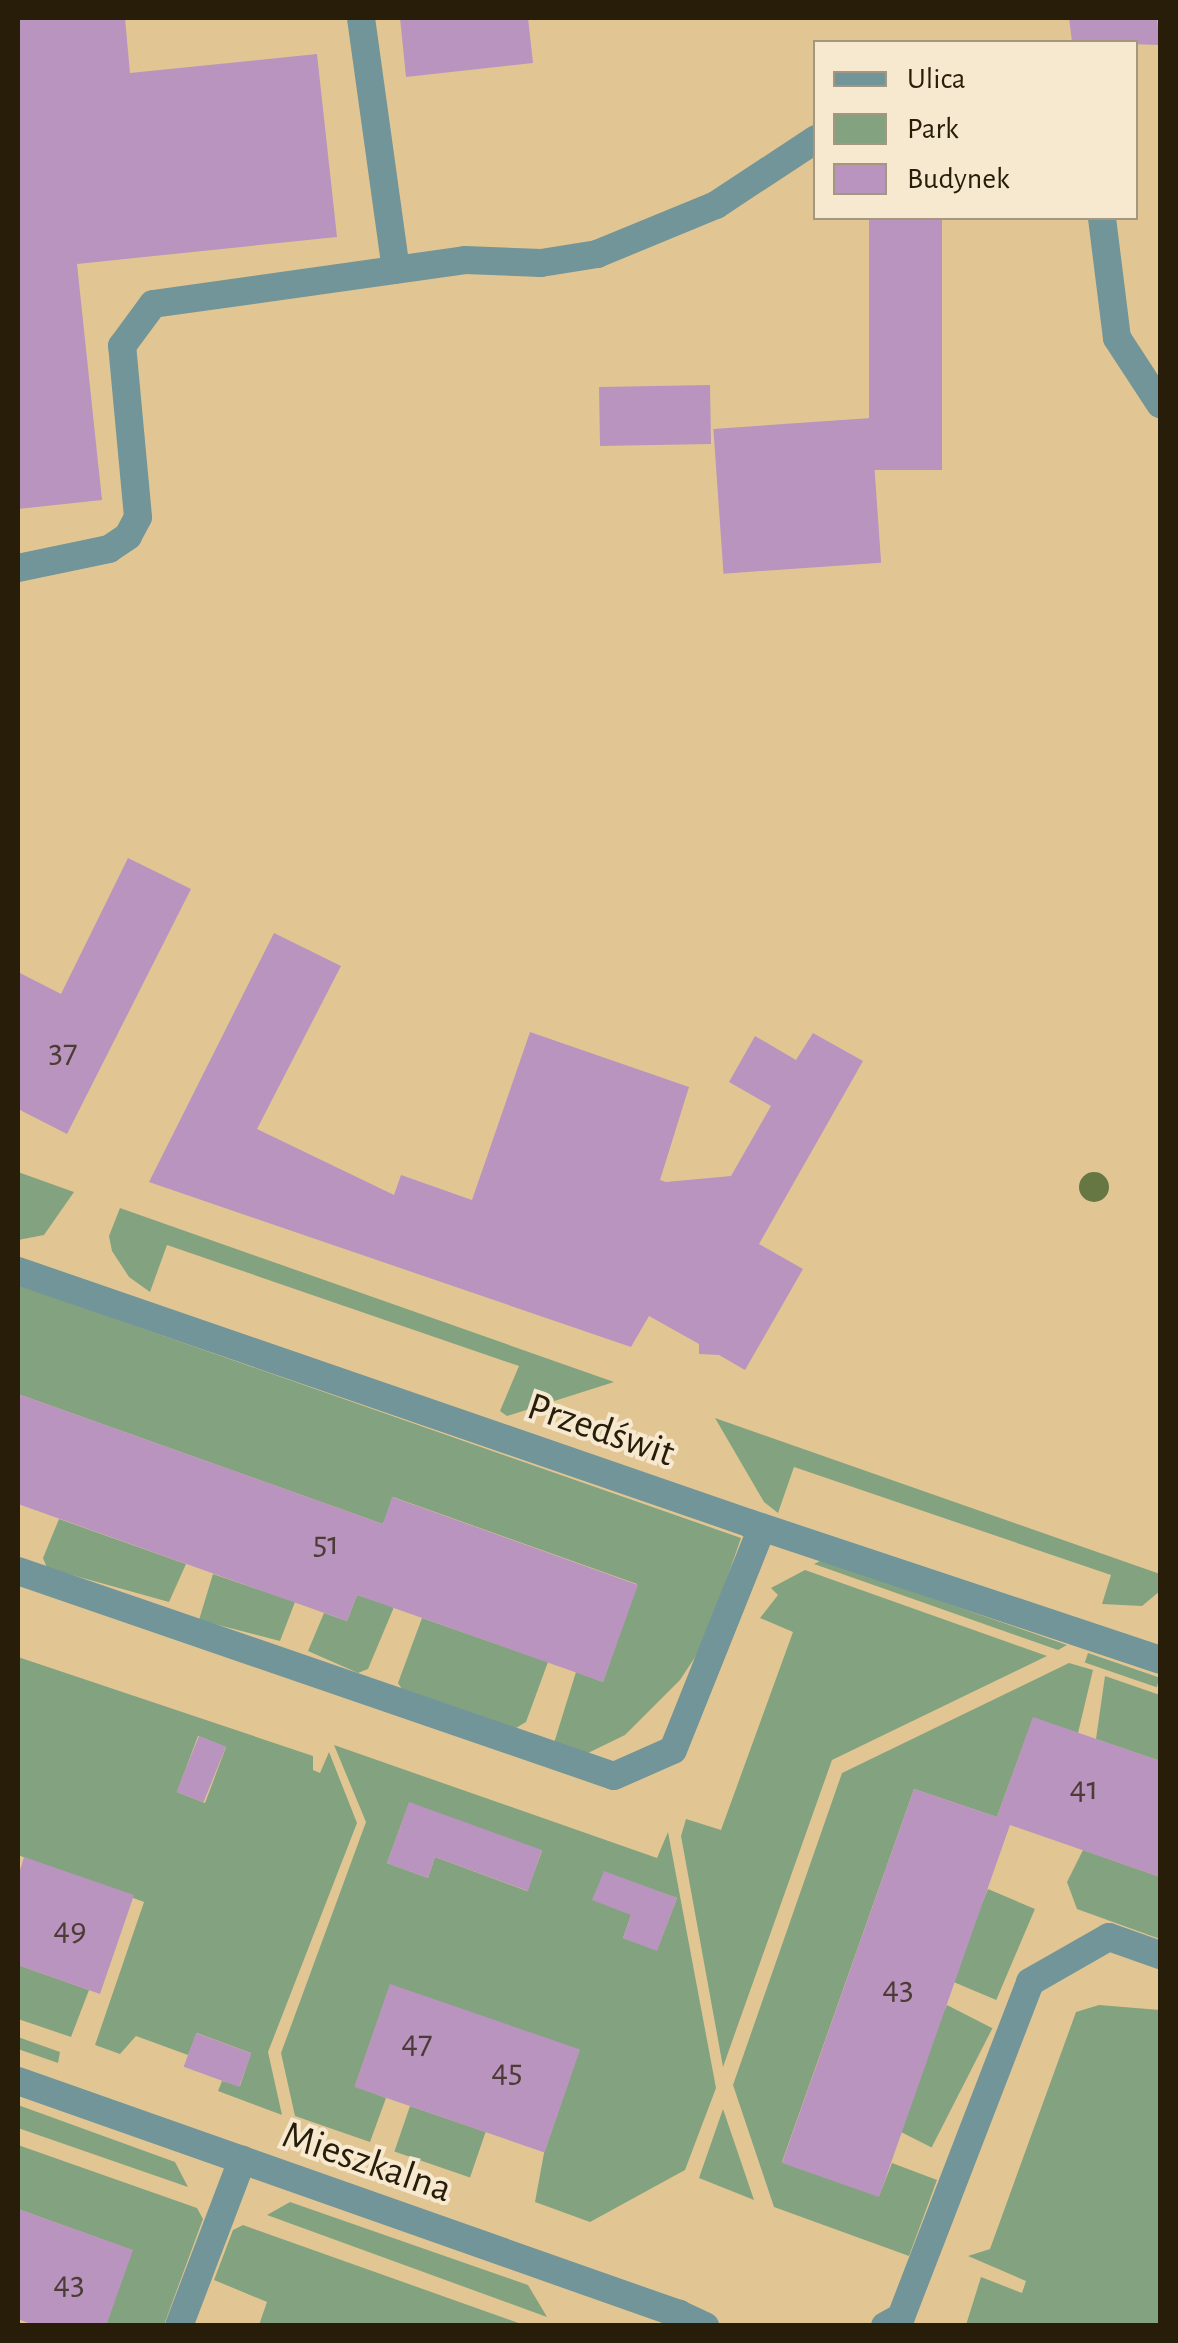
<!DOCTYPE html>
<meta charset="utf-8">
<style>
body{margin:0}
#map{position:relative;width:1178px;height:2343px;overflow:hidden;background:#e1c694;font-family:"Alegreya Sans",sans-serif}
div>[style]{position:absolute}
.green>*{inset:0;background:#83a380;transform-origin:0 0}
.building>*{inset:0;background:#b994be;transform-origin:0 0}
.service>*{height:28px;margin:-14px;padding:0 14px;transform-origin:14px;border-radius:14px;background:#719598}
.minor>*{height:28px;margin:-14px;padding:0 14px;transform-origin:14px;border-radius:14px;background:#719598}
.trees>*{width:30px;height:30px;margin:-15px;border-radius:50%;background:#674}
span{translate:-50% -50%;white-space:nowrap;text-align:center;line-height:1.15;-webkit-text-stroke:8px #f7e9d0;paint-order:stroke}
.number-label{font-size:35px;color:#4c3b36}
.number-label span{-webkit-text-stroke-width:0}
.street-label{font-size:40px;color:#271d09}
.frame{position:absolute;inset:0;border:20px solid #271d09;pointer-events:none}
.legend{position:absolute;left:813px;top:40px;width:325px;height:180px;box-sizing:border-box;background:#f7e9d0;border:2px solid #a49780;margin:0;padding:12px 18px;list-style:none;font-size:30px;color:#271d09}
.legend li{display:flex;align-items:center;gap:20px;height:50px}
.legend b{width:50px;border:2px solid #a49780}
</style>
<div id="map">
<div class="green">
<i style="clip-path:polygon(18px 1172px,74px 1192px,44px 1235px,18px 1240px)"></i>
<i style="clip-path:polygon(120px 1208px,614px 1382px,507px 1416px,500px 1411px,519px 1366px,167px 1245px,150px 1292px,129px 1277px,112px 1251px,109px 1236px)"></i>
<i style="clip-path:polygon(18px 1285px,741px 1538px,705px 1642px,680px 1680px,625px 1735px,586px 1754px,554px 1743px,576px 1672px,603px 1682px,637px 1584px,393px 1497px,383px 1524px,18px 1394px)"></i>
<i style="clip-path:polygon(715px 1418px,1160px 1574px,1160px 1591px,1142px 1606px,1102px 1604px,1111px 1575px,794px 1467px,778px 1513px,764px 1502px)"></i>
<i style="clip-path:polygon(59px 1519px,186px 1564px,169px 1602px,47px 1568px,43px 1558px)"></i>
<i style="clip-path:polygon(822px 1560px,1067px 1645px,1058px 1650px,814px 1564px)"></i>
<i style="clip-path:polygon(805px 1570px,1047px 1656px,832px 1760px,723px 2067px,681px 1836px,686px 1819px,721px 1830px,793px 1632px,760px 1618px,778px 1595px,771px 1588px)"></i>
<i style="clip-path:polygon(213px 1574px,295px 1602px,280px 1641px,199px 1620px)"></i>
<i style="clip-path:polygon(357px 1595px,394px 1607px,368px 1669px,358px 1673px,308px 1651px,324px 1613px,347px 1621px)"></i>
<i style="clip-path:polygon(422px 1618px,548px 1662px,526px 1722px,516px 1728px,402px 1689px,398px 1683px)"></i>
<i style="left:1088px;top:1653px;width:76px;height:10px;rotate:19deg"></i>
<i style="clip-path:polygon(evenodd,18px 1657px,313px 1756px,313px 1770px,320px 1773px,329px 1752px,357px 1823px,268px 2052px,282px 2115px,218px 2091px,222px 2081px,240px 2086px,251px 2053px,197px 2033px,188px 2055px,136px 2036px,120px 2054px,95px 2045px,144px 1902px,18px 1855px,18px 1657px,198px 1736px,226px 1747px,205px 1803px,177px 1792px,198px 1736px)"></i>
<i style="clip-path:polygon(1069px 1663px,1093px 1670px,1078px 1733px,1033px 1718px,997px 1817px,914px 1789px,782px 2162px,879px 2196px,892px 2163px,937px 2180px,909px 2256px,774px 2207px,733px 2085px,842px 1773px)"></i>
<i style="clip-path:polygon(1105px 1676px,1160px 1695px,1160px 1761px,1096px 1739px)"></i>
<i style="clip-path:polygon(evenodd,334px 1745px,657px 1858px,668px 1832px,716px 2088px,685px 2170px,590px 2222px,535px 2202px,544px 2153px,579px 2051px,390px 1985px,355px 2086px,386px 2098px,370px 2142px,295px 2116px,281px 2053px,366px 1822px,334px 1745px,409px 1803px,542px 1851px,527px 1891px,435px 1857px,428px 1878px,387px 1863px,409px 1803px,334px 1745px,604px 1872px,677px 1898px,657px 1950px,623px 1938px,631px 1915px,604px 1872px)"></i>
<i style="clip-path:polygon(1083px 1850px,1160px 1877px,1160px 1939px,1077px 1909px,1067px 1882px)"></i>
<i style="left:988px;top:1889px;width:51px;height:99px;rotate:23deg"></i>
<i style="clip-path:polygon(18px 1965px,89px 1990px,71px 2037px,18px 2019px)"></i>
<i style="left:947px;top:2005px;width:51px;height:134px;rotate:27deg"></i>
<i style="clip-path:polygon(1099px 2005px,1160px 2010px,1160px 2325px,966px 2325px,981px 2277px,1022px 2293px,1026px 2281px,968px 2256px,990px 2249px,1076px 2012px)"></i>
<i style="clip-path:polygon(18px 2037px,60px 2052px,58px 2063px,18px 2049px)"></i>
<i style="clip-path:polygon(18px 2105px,175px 2162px,188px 2187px,18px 2128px)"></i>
<i style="left:410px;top:2106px;width:80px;height:48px;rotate:19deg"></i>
<i style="clip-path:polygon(723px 2109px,754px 2200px,699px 2178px)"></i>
<i style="clip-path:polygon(18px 2145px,197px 2208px,203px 2219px,164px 2325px,106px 2325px,132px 2250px,18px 2209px)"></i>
<i style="clip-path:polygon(290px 2202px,528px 2285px,547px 2317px,267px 2215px)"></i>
<i style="clip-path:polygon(243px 2225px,524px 2325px,259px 2325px,267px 2302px,214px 2280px,233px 2230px)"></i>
</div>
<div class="building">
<i style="clip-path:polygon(18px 18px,125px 18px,130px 73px,317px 54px,337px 237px,77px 264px,102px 500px,18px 509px)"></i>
<i style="clip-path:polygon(400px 18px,528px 18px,533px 63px,406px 77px)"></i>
<i style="clip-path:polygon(1069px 18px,1157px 18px,1160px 45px,1072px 42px)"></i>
<i style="left:869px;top:218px;width:73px;height:252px"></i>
<i style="left:710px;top:385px;width:59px;height:111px;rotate:89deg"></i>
<i style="left:871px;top:418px;width:145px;height:158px;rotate:86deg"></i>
<i style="clip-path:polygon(128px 858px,191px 889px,67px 1134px,18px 1109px,18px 972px,61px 994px)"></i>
<i style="clip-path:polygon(274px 933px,341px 966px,257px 1129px,394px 1195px,401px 1175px,472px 1200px,530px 1032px,689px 1087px,660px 1180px,666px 1182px,731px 1176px,771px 1106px,729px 1082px,755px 1036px,796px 1060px,813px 1033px,863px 1061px,759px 1244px,803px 1269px,745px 1370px,719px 1355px,699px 1354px,699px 1344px,649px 1316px,631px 1347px,149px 1182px)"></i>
<i style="clip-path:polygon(18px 1394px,383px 1524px,392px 1497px,638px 1585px,603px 1682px,357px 1595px,347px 1621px,18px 1504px)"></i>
<i style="clip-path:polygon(1033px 1717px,1160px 1761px,1160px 1877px,1010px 1825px,879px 2197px,782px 2163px,914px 1789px,997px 1817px)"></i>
<i style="left:199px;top:1736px;width:29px;height:60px;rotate:22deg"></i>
<i style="clip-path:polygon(409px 1802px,542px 1850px,528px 1891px,435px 1857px,428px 1878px,387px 1863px)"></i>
<i style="clip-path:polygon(24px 1857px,134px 1895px,100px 1994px,18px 1965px,18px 1877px)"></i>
<i style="clip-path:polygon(604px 1871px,677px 1898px,657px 1951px,623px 1938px,631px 1915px,592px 1900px)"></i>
<i style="left:390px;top:1984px;width:201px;height:109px;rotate:19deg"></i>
<i style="left:196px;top:2033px;width:59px;height:36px;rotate:20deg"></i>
<i style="clip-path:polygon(18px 2209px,133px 2250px,106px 2326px,36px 2326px,18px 2319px)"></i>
</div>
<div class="service">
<i style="left:361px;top:18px;width:254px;rotate:82.1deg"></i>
<i style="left:1102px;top:218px;width:121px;rotate:82.9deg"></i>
<i style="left:1117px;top:338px;width:79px;rotate:56.9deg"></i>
<i style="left:18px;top:568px;width:93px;rotate:-11.8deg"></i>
<i style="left:109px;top:549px;width:23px;rotate:-34deg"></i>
<i style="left:128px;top:536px;width:21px;rotate:-62deg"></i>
<i style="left:138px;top:517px;width:172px;rotate:-95.3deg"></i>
<i style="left:122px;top:346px;width:52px;rotate:-53.6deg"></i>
<i style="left:153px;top:304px;width:315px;rotate:-8deg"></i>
<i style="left:465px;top:260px;width:76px;rotate:2.3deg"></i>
<i style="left:541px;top:263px;width:57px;rotate:-9.1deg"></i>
<i style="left:597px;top:254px;width:129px;rotate:-22.4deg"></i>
<i style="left:716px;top:205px;width:120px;rotate:-33.4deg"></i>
<i style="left:18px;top:1271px;width:773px;rotate:19.02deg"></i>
<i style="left:18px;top:1571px;width:630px;rotate:18.98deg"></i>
<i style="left:614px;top:1776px;width:64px;rotate:-23.8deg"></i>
<i style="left:673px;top:1750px;width:239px;rotate:-68.2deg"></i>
<i style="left:179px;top:2326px;width:178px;rotate:-69.2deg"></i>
<i style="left:675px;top:2326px;width:13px;rotate:-72deg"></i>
<i style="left:679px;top:2314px;width:29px;rotate:25deg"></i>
<i style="left:885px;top:2326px;width:18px;rotate:-29deg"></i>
<i style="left:901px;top:2317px;width:359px;rotate:-68.9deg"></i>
<i style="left:1030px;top:1982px;width:91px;rotate:-29.7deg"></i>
<i style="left:1109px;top:1937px;width:54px;rotate:19.4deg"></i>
</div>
<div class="minor">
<i style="left:749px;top:1523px;width:433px;rotate:18.4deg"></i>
<i style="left:18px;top:2081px;width:701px;rotate:19.42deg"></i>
</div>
<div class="trees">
<i style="left:1094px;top:1187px"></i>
</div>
<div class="number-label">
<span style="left:63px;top:1052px">37</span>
<span style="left:326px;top:1544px">51</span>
<span style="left:1084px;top:1789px">41</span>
<span style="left:70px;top:1930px">49</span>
<span style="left:898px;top:1989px">43</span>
<span style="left:417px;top:2043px">47</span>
<span style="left:507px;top:2072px">45</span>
<span style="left:69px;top:2284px">43</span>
</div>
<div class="street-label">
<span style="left:601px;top:1430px;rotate:19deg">Przedświt</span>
<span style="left:367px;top:2162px;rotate:19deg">Mieszkalna</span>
</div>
<div class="frame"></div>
<ul class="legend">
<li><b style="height:12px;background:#719598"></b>Ulica</li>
<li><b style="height:28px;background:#83a380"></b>Park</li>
<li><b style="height:28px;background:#b994be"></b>Budynek</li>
</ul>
</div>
